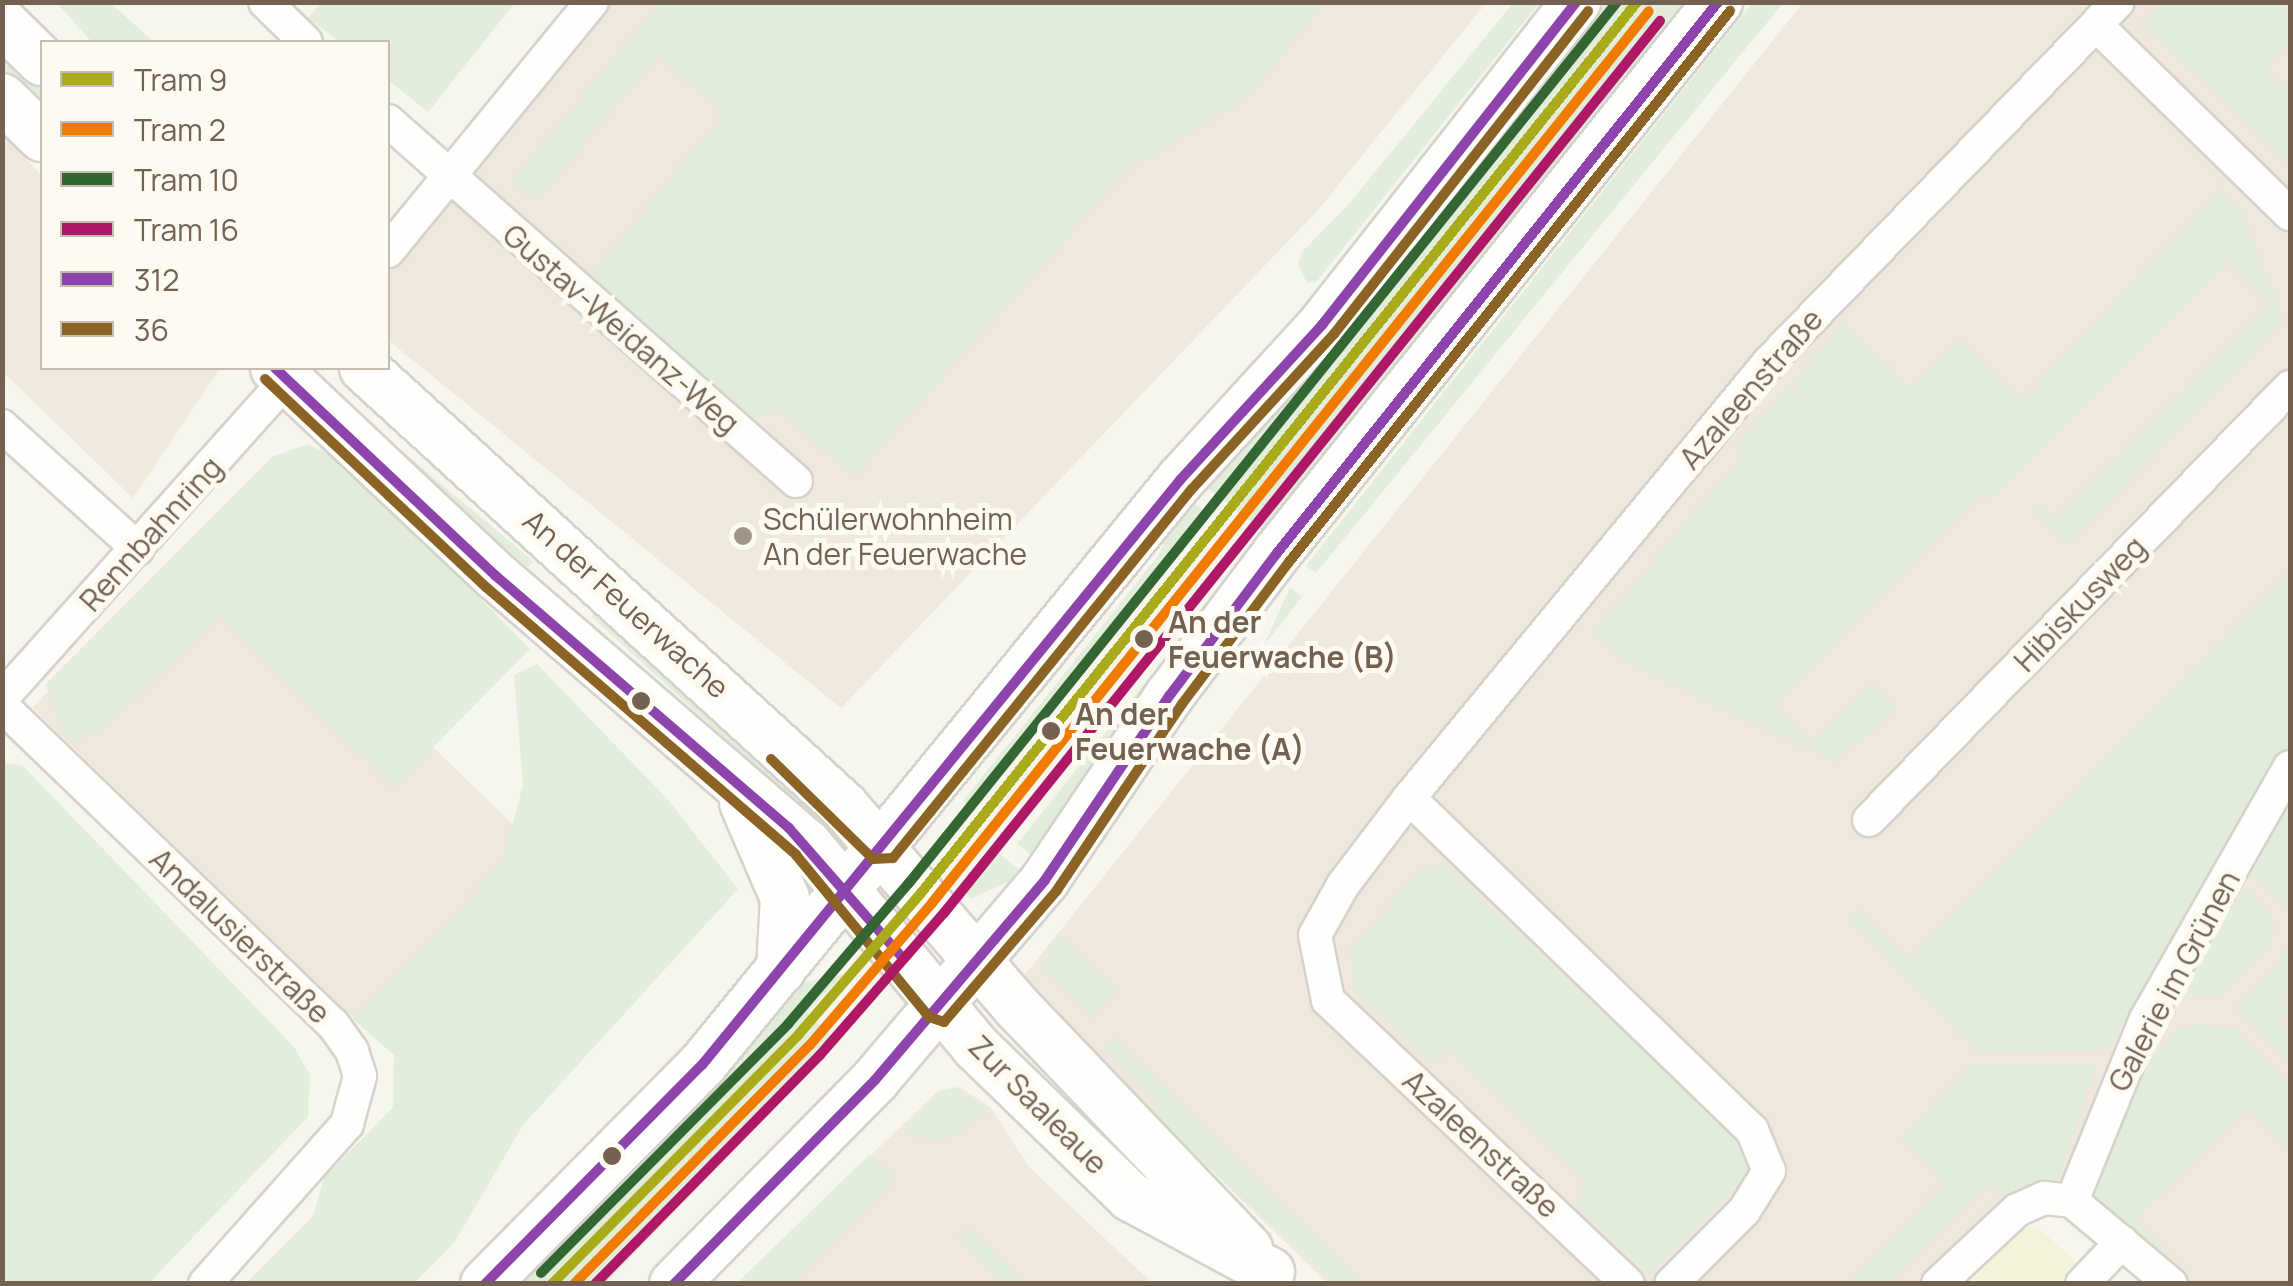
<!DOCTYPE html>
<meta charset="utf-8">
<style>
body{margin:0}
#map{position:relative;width:2293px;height:1286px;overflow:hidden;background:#f6f5ee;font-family:Manrope,sans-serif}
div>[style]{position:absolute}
.residential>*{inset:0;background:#eee8dd;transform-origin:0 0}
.green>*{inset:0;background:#e3eddb;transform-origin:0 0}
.sand>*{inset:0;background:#f5f2da}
.roads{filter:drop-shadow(2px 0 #d6d2cc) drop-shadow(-2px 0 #d6d2cc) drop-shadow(0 2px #d6d2cc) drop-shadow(0 -2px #d6d2cc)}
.street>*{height:32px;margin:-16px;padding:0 16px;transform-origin:16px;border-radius:16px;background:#fefefc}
.secondary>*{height:48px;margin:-24px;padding:0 24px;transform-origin:24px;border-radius:24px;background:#fefefc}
.bus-1>*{height:10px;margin:-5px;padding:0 5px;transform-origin:5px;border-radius:5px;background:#8e44ad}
.bus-2>*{height:10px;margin:-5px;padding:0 5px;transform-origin:5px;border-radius:5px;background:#8b6425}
.tram-1>*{height:10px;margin:-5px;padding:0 5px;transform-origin:5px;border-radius:5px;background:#aaab1a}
.tram-2>*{height:10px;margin:-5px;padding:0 5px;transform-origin:5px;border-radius:5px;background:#ef7c00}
.tram-3>*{height:10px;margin:-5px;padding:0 5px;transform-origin:5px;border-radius:5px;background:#363}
.tram-4>*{height:10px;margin:-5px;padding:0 5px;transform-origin:5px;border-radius:5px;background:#af1867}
.dots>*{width:28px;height:28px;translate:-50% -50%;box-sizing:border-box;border:5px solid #fdfaf1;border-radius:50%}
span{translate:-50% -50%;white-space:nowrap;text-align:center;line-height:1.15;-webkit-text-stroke:10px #fdfaf1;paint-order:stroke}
.street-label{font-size:30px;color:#736151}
.poi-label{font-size:30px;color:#736151}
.left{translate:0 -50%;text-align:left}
.stop-label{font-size:30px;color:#736151;font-weight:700}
.frame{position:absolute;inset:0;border:5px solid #736151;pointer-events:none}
.legend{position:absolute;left:40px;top:40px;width:350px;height:330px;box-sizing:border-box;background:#fdfaf1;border:2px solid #c6bdb1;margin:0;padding:12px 18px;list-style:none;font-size:30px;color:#736151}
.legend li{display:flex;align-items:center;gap:20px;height:50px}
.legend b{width:50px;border:2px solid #c6bdb1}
</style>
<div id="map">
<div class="residential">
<i style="clip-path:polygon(592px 3px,1486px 3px,1318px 210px,841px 708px,388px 340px,388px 251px)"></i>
<i style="clip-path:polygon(1803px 3px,2290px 3px,2290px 1283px,2170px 1283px,2063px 1189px,1983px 1218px,1920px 1283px,1327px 1283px,1019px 982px)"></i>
<i style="clip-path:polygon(2px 133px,42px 176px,42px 368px,220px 368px,133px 498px,3px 372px)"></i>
<i style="left:206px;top:528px;width:457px;height:250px;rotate:44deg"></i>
<i style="clip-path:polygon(960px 1087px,991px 1108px,1029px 1167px,1152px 1283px,737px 1284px,939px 1090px)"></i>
</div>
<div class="green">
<i style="clip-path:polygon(321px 2px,389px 5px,514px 4px,428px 112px,388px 80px,388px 42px,340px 42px,308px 18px)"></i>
<i style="clip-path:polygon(57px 3px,110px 3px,154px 42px,92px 42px)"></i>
<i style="clip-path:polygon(660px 3px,1323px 3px,1247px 97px,1124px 172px,854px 476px,777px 408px,744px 423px,584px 284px,725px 112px,657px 56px,536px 200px,512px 181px)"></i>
<i style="clip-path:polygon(1513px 3px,1539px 3px,1317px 281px,1307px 283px,1298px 263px,1302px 252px,1348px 205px)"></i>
<i style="clip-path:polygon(1601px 3px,1698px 3px,1268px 535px,1200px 482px,1282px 400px)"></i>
<i style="clip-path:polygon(1752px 3px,1783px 3px,1316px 573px,1306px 566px)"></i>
<i style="clip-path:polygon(2163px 3px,2284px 3px,2290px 46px,2276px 50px,2268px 69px,2277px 84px,2290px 82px,2290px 165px,2142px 23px)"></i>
<i style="clip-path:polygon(2px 45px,42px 84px,42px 109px,3px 71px)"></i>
<i style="clip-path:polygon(2219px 191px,2241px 212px,2283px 320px,2067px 545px,2033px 511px,2040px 504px,2056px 519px,2271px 304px,2227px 260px,1988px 500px,1981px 494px,1773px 704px,1810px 742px,1869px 683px,1896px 709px,1834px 761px,1621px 658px,1593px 633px,1743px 455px,1736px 448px,1789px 386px,1815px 408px,1793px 383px,1843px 324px,1910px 389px,1959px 338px,2022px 402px)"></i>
<i style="left:390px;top:441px;width:187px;height:8px;rotate:40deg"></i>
<i style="clip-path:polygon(308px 444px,346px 463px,530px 649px,394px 787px,222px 616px,102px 728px,69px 744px,45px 685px,272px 457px)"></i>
<i style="clip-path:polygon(1185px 497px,1203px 510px,967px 805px,963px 801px,1158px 556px)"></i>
<i style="clip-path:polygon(1252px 549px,1039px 861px,1017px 844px)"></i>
<i style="clip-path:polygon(2290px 572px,2290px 754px,2107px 1049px,1980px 1053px,1848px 918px,1859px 911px,1909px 959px)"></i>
<i style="clip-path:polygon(1290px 587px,1302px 597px,1264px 645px)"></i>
<i style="clip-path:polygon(597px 610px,823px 812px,814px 819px,592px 617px)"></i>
<i style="clip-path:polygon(537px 664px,669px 801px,738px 889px,523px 1125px,454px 1243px,414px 1283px,246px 1283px,313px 1216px,324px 1178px,393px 1107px,394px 1055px,353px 1019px,502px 864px,523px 785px,514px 675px)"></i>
<i style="clip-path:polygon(3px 763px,22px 765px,294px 1047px,310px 1075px,308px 1117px,149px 1283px,3px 1283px)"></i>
<i style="clip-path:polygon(2290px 798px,2290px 912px,2252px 872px,2251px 860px)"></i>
<i style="clip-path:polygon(992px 848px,1025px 874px,970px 899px,961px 883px)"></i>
<i style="clip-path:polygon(1444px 865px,1732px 1133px,1748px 1171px,1650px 1274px,1576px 1206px,1587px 1181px,1451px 1051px,1433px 1063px,1354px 989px,1351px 946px,1426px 867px)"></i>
<i style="clip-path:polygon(2247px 887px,2276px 925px,2269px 944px,2218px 997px,2175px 993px)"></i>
<i style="clip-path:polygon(1057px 933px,1115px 989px,1091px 1017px,1043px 969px)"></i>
<i style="clip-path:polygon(2288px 950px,2290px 987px,2278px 999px,2289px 1010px,2278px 1021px,2290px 1034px,2290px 1063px,2237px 1008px)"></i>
<i style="clip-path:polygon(844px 974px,807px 1012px,831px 1036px,856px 1007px,846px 1035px,606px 1283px,510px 1284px,786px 996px,806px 982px)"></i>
<i style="clip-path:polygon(2200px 1024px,2236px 1030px,2290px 1083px,2290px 1150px,2248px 1107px,2135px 1217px,2192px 1282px,2173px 1283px,2087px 1214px,2149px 1060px,2174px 1032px)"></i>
<i style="clip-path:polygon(1114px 1038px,1363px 1283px,1334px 1283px,1154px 1115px,1162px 1106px,1104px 1048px)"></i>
<i style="clip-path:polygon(1971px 1064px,2096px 1064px,2056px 1184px,2022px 1214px,1987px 1184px,1888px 1283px,1845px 1284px,1944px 1183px,1902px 1140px)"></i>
<i style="clip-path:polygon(957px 1088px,989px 1109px,945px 1141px,911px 1136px,905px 1128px,941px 1091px)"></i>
<i style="clip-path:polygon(870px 1154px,896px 1177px,791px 1283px,737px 1283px)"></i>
<i style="clip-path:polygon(969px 1228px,1026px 1283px,1004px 1283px,958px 1238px)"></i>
</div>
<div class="sand">
<i style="clip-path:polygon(2036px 1225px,2097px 1283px,1968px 1284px,2021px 1231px)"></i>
</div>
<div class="roads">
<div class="street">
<i style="left:265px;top:2px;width:57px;rotate:44.3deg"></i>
<i style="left:2096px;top:25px;width:271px;rotate:44.3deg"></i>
<i style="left:388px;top:121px;width:544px;rotate:41.42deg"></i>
<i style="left:388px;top:251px;width:322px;rotate:-50.7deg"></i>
<i style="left:2px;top:426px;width:183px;rotate:42.1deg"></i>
<i style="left:2px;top:698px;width:443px;rotate:-48.2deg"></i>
<i style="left:2px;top:706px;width:459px;rotate:43.9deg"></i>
<i style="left:333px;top:1024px;width:33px;rotate:55deg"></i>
<i style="left:352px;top:1051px;width:26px;rotate:72deg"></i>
<i style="left:360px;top:1076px;width:50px;rotate:105.2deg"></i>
<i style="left:347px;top:1124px;width:214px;rotate:131.6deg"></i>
<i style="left:1409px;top:798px;width:477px;rotate:44.1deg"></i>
<i style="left:1752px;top:1130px;width:44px;rotate:67.5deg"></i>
<i style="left:1769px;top:1171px;width:47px;rotate:122deg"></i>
<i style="left:1744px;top:1211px;width:103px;rotate:135deg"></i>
<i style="left:1869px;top:820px;width:604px;rotate:-45.81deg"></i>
<i style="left:2072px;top:1201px;width:196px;rotate:-67.9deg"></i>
<i style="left:2146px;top:1019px;width:290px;rotate:-60.3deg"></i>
<i style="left:1628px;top:1284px;width:413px;rotate:-136.6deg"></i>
<i style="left:1328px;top:1000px;width:66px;rotate:-101.3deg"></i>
<i style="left:1315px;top:935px;width:57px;rotate:-60.8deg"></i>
<i style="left:1343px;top:885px;width:109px;rotate:-52.8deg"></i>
<i style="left:1409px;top:798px;width:565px;rotate:-50.45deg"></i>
<i style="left:1769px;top:362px;width:501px;rotate:-45.89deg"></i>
<i style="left:1938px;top:1284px;width:108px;rotate:-43.1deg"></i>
<i style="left:2017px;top:1210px;width:30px;rotate:-24deg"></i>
<i style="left:2044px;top:1198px;width:28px;rotate:6deg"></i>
<i style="left:2072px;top:1201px;width:129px;rotate:40deg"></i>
<i style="left:2082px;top:1284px;width:58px;rotate:-46.4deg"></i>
</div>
<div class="secondary">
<i style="left:2px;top:22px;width:56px;rotate:44.3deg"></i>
<i style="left:2px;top:98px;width:56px;rotate:44.3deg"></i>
<i style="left:275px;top:368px;width:303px;rotate:43.3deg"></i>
<i style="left:496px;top:576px;width:411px;rotate:40.8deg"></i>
<i style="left:807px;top:844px;width:266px;rotate:50.2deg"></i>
<i style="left:977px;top:1048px;width:214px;rotate:44.1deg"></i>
<i style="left:1131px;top:1197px;width:158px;rotate:28.3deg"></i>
<i style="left:364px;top:368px;width:650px;rotate:42.38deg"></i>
<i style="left:844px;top:806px;width:264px;rotate:49.3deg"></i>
<i style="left:1016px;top:1006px;width:336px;rotate:46.3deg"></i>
<i style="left:744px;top:803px;width:103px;rotate:66.7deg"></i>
<i style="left:785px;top:898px;width:72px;rotate:93.2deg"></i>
<i style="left:485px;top:1284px;width:308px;rotate:-45.3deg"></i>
<i style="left:702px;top:1065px;width:757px;rotate:-50.74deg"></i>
<i style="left:1181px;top:479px;width:209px;rotate:-47.5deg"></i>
<i style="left:1322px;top:325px;width:411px;rotate:-51.8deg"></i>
<i style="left:674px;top:1284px;width:286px;rotate:-45.4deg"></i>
<i style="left:875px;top:1080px;width:262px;rotate:-49.6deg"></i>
<i style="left:1045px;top:880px;width:223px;rotate:-56deg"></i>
<i style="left:1170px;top:695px;width:178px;rotate:-53deg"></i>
<i style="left:1277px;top:553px;width:706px;rotate:-51.33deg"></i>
</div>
</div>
<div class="bus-1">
<i style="left:275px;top:368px;width:303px;rotate:43.3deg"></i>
<i style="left:496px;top:576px;width:386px;rotate:40.7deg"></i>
<i style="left:789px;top:828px;width:170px;rotate:48.8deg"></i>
<i style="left:485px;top:1284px;width:308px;rotate:-45.3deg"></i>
<i style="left:702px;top:1065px;width:757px;rotate:-50.74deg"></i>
<i style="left:1181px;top:479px;width:209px;rotate:-47.5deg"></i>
<i style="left:1322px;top:325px;width:411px;rotate:-51.8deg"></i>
<i style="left:674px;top:1284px;width:286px;rotate:-45.4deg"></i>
<i style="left:875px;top:1080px;width:262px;rotate:-49.6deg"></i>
<i style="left:1045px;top:880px;width:223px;rotate:-56deg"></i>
<i style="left:1170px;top:695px;width:178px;rotate:-53deg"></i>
<i style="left:1277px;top:553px;width:706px;rotate:-51.33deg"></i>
</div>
<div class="bus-2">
<i style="left:265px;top:379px;width:303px;rotate:43.3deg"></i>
<i style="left:486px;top:587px;width:410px;rotate:40.8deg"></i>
<i style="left:796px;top:855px;width:210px;rotate:50.6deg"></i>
<i style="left:929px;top:1017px;width:16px;rotate:18deg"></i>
<i style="left:944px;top:1022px;width:174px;rotate:-49.4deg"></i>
<i style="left:1057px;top:890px;width:224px;rotate:-56.1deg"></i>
<i style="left:1182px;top:704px;width:178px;rotate:-53deg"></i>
<i style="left:1289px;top:562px;width:706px;rotate:-51.33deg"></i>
<i style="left:771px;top:759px;width:143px;rotate:44.4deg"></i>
<i style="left:873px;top:859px;width:20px;rotate:-3deg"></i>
<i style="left:893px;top:858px;width:475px;rotate:-51deg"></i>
<i style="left:1192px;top:489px;width:210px;rotate:-47.5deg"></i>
<i style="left:1334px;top:334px;width:411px;rotate:-51.8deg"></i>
</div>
<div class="tram-1">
<i style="left:552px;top:1284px;width:351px;rotate:-45.3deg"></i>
<i style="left:799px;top:1034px;width:186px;rotate:-49.1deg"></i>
<i style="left:921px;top:893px;width:1143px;rotate:-51.21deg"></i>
</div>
<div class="tram-2">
<i style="left:574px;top:1284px;width:336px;rotate:-45.4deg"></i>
<i style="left:810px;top:1045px;width:187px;rotate:-49.3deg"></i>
<i style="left:932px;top:903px;width:1144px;rotate:-51.21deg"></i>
</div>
<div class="tram-3">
<i style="left:541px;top:1273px;width:351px;rotate:-45.2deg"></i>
<i style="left:788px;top:1024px;width:186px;rotate:-49.4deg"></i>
<i style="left:909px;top:883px;width:1130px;rotate:-51.21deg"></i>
</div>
<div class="tram-4">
<i style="left:595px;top:1284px;width:321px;rotate:-45.5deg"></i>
<i style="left:820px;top:1055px;width:189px;rotate:-48.9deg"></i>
<i style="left:944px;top:913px;width:1144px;rotate:-51.25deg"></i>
</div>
<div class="dots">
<i style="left:743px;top:536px;background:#a19588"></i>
<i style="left:1144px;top:639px;background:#736151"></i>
<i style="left:641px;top:701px;background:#736151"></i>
<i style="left:1051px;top:731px;background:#736151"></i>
<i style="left:612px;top:1156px;background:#736151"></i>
</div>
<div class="street-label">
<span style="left:621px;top:329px;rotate:41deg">Gustav-Weidanz-Weg</span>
<span style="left:1751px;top:389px;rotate:-49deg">Azaleenstraße</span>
<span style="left:151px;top:534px;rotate:-48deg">Rennbahnring</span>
<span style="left:626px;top:604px;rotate:42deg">An der Feuerwache</span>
<span style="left:2080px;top:604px;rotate:-46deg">Hibiskusweg</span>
<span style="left:240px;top:936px;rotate:44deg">Andalusierstraße</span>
<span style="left:2174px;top:981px;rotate:-62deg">Galerie im Grünen</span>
<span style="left:1038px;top:1105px;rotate:45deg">Zur Saaleaue</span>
<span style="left:1481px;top:1144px;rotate:43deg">Azaleenstraße</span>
</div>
<div class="poi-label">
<span class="left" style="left:763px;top:536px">Schülerwohnheim<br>An der Feuerwache</span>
</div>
<div class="stop-label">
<span class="left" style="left:1168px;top:639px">An der<br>Feuerwache (B)</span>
<span class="left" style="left:1075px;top:731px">An der<br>Feuerwache (A)</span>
</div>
<div class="frame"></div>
<ul class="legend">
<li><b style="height:12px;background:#aaab1a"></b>Tram 9</li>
<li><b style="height:12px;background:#ef7c00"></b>Tram 2</li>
<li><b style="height:12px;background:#363"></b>Tram 10</li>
<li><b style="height:12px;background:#af1867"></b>Tram 16</li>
<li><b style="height:12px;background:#8e44ad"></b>312</li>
<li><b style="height:12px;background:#8b6425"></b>36</li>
</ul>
</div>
